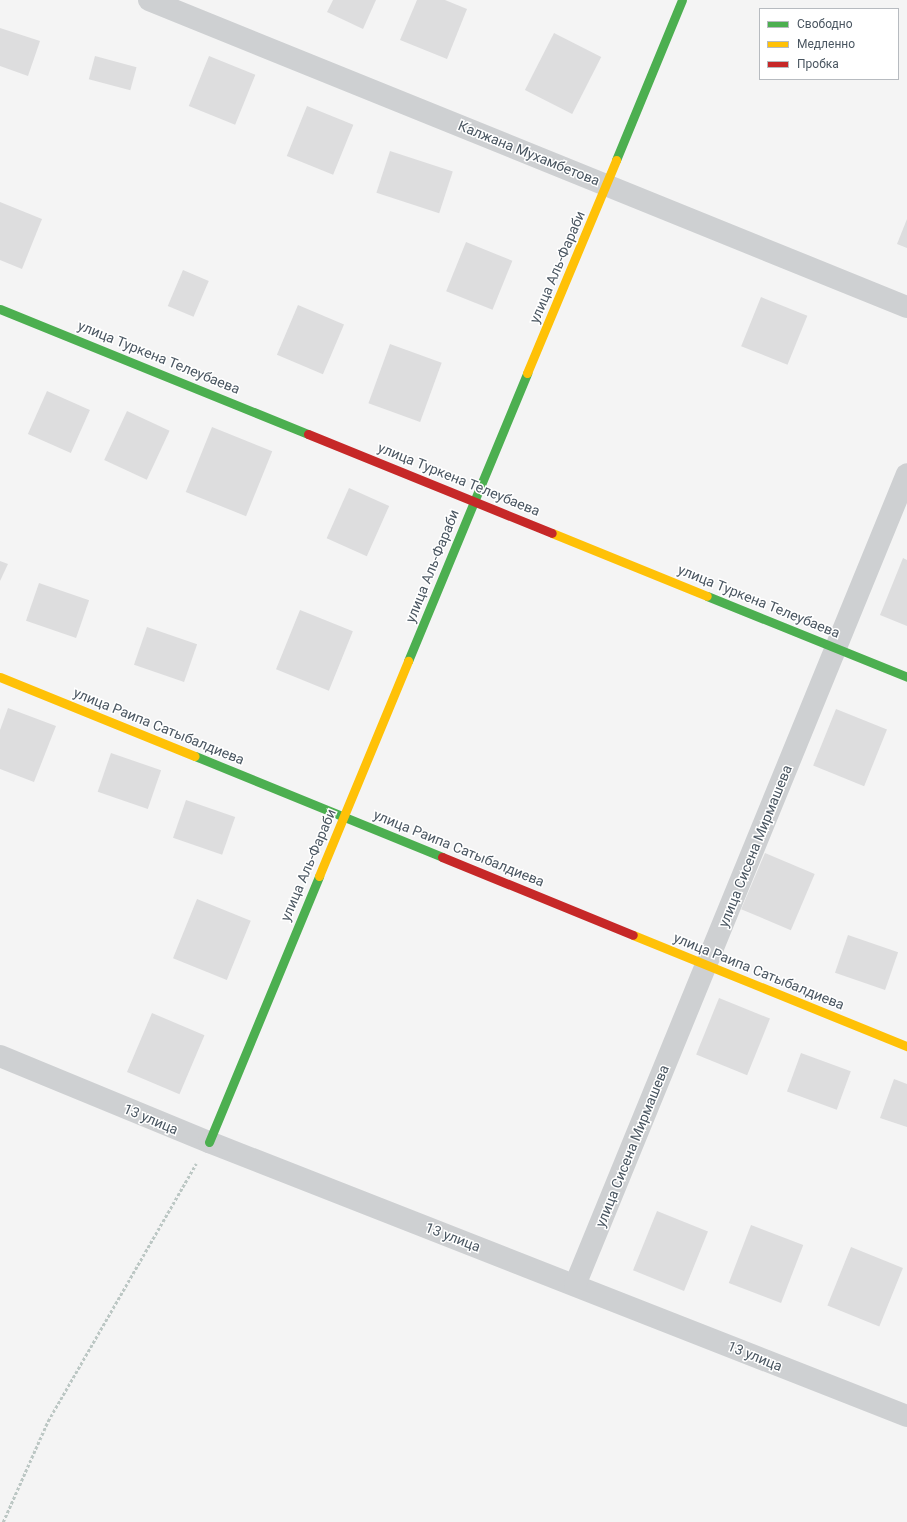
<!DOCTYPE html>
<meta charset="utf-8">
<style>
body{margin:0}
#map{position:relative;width:907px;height:1522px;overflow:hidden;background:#f4f4f4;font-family:Roboto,sans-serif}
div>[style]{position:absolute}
.building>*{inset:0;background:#ddddde;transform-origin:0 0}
.path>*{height:2.5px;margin-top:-1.25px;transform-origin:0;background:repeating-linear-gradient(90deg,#bcc7c4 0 3px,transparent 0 5px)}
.street>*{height:22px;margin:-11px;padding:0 11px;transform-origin:11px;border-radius:11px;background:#ced0d2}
.fast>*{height:9px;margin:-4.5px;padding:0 4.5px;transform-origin:4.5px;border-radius:4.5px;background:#4caf50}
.slow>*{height:9px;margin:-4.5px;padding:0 4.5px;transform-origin:4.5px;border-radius:4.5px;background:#ffc107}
.jam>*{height:9px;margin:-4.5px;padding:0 4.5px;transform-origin:4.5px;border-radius:4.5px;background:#c62828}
span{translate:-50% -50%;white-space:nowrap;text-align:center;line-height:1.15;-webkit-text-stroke:3px #fff;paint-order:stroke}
.street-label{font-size:14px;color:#4a5661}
.legend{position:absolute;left:759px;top:8px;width:140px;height:72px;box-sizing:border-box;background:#fff;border:1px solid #b7bbc0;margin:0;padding:5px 7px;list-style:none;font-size:12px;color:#4a5661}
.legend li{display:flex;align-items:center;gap:8px;height:20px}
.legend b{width:20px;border:1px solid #b7bbc0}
</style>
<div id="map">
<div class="building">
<i style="clip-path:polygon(333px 0,376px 0,363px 29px,327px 12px)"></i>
<i style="clip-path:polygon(417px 0,445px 0,467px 9px,447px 59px,400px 40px)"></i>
<i style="clip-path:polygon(0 28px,40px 41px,28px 76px,0 66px)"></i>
<i style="left:554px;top:33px;width:53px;height:64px;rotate:27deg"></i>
<i style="left:95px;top:56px;width:43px;height:24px;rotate:15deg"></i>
<i style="left:209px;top:56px;width:50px;height:54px;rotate:22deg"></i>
<i style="left:307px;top:106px;width:50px;height:54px;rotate:22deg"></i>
<i style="left:390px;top:151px;width:66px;height:44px;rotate:18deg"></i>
<i style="clip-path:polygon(0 202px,42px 219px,22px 269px,0 260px)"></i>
<i style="clip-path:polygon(907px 219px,907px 248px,897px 244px)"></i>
<i style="left:466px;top:242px;width:50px;height:53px;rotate:22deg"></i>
<i style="left:183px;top:270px;width:28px;height:39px;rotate:23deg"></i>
<i style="left:761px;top:297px;width:50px;height:53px;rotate:22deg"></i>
<i style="left:298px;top:305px;width:50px;height:54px;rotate:23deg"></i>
<i style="left:390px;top:344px;width:55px;height:63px;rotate:20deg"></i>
<i style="left:47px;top:391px;width:47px;height:47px;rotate:24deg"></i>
<i style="left:127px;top:411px;width:47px;height:54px;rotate:25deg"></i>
<i style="left:212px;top:427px;width:65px;height:70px;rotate:22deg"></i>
<i style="left:349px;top:488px;width:44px;height:55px;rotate:24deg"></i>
<i style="clip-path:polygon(903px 558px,907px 560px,907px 626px,880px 615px)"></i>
<i style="clip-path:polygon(0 561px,8px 564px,0 581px)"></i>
<i style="left:39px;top:583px;width:53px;height:40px;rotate:19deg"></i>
<i style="left:300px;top:610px;width:57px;height:64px;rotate:22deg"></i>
<i style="left:147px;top:627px;width:53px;height:40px;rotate:19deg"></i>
<i style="clip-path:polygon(8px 708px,56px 726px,34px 782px,0 769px,0 730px)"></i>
<i style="left:836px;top:709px;width:55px;height:61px;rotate:22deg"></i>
<i style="left:111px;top:753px;width:53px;height:41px;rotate:19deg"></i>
<i style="left:186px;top:800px;width:52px;height:40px;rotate:19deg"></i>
<i style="left:765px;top:853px;width:54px;height:61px;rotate:23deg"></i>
<i style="left:197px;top:899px;width:58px;height:64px;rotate:22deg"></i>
<i style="left:848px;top:935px;width:53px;height:40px;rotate:19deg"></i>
<i style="left:719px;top:998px;width:55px;height:61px;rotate:22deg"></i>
<i style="left:152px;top:1013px;width:57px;height:64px;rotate:23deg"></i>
<i style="left:801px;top:1053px;width:53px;height:41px;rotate:20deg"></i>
<i style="clip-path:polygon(894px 1079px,907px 1084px,907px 1127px,880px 1118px)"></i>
<i style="left:657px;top:1211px;width:55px;height:64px;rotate:22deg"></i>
<i style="left:751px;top:1225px;width:56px;height:62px;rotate:21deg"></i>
<i style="left:851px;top:1247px;width:56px;height:63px;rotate:22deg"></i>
</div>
<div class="path">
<i style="left:3px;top:1522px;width:111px;rotate:-66deg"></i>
<i style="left:48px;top:1421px;width:297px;rotate:-60.1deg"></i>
</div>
<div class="street">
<i style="left:149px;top:0;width:818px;rotate:22.05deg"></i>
<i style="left:0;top:1056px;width:226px;rotate:22.4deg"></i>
<i style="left:209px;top:1142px;width:750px;rotate:21.43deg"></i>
<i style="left:575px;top:1285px;width:876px;rotate:-67.74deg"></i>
</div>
<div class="fast">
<i style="left:616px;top:160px;width:173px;rotate:-67.6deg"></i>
<i style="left:0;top:309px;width:332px;rotate:22.1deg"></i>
<i style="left:707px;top:596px;width:216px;rotate:22deg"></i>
<i style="left:408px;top:661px;width:312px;rotate:-67.5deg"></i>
<i style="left:195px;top:756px;width:267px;rotate:22.2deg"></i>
<i style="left:209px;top:1142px;width:288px;rotate:-67.5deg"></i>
</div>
<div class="slow">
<i style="left:527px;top:373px;width:231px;rotate:-67.3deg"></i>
<i style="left:552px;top:533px;width:167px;rotate:22.1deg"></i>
<i style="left:0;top:677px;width:210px;rotate:22.1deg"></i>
<i style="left:319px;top:876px;width:233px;rotate:-67.5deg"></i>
<i style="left:633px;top:935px;width:296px;rotate:22.1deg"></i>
</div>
<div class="jam">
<i style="left:308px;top:434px;width:263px;rotate:22.1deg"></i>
<i style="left:442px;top:857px;width:206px;rotate:22.2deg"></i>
</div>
<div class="street-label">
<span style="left:529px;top:153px;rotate:22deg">Калжана Мухамбетова</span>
<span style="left:557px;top:267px;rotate:-67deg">улица Аль-Фараби</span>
<span style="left:159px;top:357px;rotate:22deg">улица Туркена Телеубаева</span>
<span style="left:459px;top:479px;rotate:22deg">улица Туркена Телеубаева</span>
<span style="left:432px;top:566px;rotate:-68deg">улица Аль-Фараби</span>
<span style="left:759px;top:601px;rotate:22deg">улица Туркена Телеубаева</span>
<span style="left:159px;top:726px;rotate:22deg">улица Раипа Сатыбалдиева</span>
<span style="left:755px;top:846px;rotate:-68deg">улица Сисена Мирмашева</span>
<span style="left:459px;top:848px;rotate:22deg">улица Раипа Сатыбалдиева</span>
<span style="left:308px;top:865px;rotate:-67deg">улица Аль-Фараби</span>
<span style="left:759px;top:971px;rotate:22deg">улица Раипа Сатыбалдиева</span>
<span style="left:151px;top:1119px;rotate:23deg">13 улица</span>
<span style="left:632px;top:1146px;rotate:-68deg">улица Сисена Мирмашева</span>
<span style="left:453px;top:1237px;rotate:21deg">13 улица</span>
<span style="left:755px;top:1356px;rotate:22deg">13 улица</span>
</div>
<ul class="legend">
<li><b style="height:5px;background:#4caf50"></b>Свободно</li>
<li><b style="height:5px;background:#ffc107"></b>Медленно</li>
<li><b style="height:5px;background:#c62828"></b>Пробка</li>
</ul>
</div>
